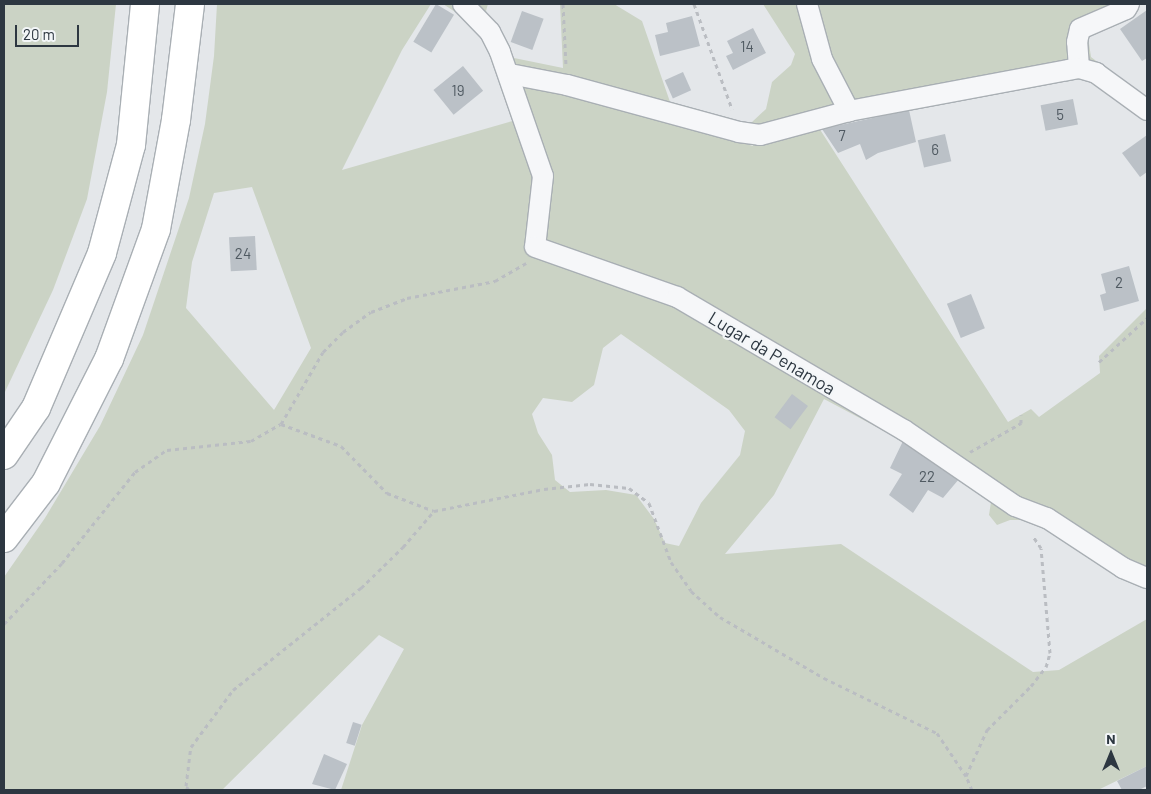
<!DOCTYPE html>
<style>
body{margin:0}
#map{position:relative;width:1151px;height:794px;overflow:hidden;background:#e4e7ea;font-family:Barlow,sans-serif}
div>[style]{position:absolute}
.green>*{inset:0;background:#cbd3c5}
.building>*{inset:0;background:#bbc1c7;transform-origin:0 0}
.path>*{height:3px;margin-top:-1.5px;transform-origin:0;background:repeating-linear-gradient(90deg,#babdc2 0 4px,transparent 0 8px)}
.roads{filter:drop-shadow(1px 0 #a9afb4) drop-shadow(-1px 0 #a9afb4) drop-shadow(0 1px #a9afb4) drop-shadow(0 -1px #a9afb4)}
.minor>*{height:20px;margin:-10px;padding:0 10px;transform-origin:10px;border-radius:10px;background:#f6f7f9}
.trunk>*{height:28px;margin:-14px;padding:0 14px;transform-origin:14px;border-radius:14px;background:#fff}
span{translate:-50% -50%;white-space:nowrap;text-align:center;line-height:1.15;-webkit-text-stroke:4.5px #f3f6f8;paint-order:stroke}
.number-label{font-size:15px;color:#505a62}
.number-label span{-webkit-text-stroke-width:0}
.street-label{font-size:18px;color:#2d3741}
.frame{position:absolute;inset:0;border:5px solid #2d3741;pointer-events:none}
.north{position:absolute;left:1086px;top:729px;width:50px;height:50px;-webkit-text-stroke:4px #f3f6f8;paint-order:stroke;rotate:0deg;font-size:14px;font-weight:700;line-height:20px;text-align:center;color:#2d3741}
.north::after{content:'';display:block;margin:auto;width:18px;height:22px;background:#2d3741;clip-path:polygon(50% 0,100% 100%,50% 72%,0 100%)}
.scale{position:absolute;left:15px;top:25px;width:64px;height:22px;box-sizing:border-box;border:2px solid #2d3741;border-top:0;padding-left:6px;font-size:15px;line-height:18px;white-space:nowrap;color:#2d3741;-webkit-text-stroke:4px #f3f6f8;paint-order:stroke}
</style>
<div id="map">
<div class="green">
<i style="clip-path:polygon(4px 4px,116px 4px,107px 92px,87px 199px,53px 290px,4px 394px)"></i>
<i style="clip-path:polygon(evenodd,217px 4px,431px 4px,402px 50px,342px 170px,516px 120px,480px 28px,443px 4px,488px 4px,486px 11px,514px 58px,563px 68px,560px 4px,614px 4px,642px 21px,678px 125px,753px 146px,751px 123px,766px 109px,772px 82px,791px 65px,795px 54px,763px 4px,1116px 4px,1087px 30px,1091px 57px,1147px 100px,1084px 77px,911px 108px,819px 128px,1008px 422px,1031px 409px,1039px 417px,1100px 373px,1099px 356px,1147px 308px,1147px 586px,1050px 527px,1028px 520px,1010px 520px,997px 525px,989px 515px,991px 502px,903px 441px,824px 399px,774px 495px,725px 554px,841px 544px,1033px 672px,1059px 670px,1147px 619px,1147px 766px,1098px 790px,341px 790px,362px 725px,404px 649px,379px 635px,222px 790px,4px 790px,4px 577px,45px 518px,100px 426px,143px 335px,189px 198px,205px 124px,214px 56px,217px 4px,252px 187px,311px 348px,274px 410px,186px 308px,192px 262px,214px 193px,252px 187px,217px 4px,621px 334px,729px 410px,745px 431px,740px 455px,701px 503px,679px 546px,665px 543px,654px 519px,636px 495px,606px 490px,570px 492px,555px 480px,552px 455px,538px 433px,532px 414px,543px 398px,572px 402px,594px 385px,603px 348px,621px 334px)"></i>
</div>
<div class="building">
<i style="left:436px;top:4px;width:21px;height:44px;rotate:31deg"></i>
<i style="clip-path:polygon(1147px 10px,1147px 58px,1142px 61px,1120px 29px)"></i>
<i style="left:522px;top:11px;width:23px;height:33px;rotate:20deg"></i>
<i style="clip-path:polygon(692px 16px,700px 46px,660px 56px,655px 35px,668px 32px,666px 23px)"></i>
<i style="clip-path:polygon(753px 28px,766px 53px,733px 70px,726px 56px,733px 53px,727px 41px)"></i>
<i style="left:463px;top:66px;width:32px;height:38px;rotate:51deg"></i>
<i style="left:683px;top:72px;width:20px;height:20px;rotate:66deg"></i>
<i style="left:1073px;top:99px;width:26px;height:33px;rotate:79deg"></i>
<i style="clip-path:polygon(909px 110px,916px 142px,878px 153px,866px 160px,860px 144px,838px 153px,822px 129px)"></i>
<i style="left:945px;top:134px;width:28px;height:28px;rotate:77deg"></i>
<i style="clip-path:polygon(1147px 135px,1147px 172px,1140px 177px,1122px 153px)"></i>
<i style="left:255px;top:236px;width:34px;height:26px;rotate:87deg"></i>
<i style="clip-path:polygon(1129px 266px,1139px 301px,1104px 311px,1100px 295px,1106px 293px,1101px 274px)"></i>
<i style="left:971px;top:294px;width:37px;height:26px;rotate:68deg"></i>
<i style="left:792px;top:394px;width:20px;height:29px;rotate:37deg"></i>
<i style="clip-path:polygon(903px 441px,959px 479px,943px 498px,928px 490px,913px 513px,889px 495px,902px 474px,890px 468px)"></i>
<i style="left:353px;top:722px;width:9px;height:22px;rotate:18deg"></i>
<i style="clip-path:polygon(324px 754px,347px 764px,335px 790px,312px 784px)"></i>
<i style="clip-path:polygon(1147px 766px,1147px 786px,1139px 790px,1122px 790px,1117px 781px)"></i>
</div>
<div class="path">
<i style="left:563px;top:4px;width:62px;rotate:87.2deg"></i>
<i style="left:694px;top:4px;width:112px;rotate:70.1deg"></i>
<i style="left:1099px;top:362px;width:65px;rotate:-42.5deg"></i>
<i style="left:281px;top:424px;width:64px;rotate:20.1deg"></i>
<i style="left:341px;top:446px;width:66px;rotate:45.6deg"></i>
<i style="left:387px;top:493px;width:50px;rotate:21deg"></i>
<i style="left:434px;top:511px;width:112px;rotate:-11.3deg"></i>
<i style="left:544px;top:489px;width:46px;rotate:-6.2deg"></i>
<i style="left:590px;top:484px;width:39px;rotate:6deg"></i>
<i style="left:629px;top:488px;width:25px;rotate:37deg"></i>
<i style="left:649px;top:503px;width:63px;rotate:69.6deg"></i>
<i style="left:671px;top:562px;width:35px;rotate:55deg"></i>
<i style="left:691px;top:591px;width:39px;rotate:42deg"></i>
<i style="left:720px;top:617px;width:121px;rotate:30.4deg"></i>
<i style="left:824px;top:678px;width:126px;rotate:26deg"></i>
<i style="left:937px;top:733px;width:52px;rotate:56deg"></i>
<i style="left:970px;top:452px;width:59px;rotate:-29.6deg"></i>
<i style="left:1021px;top:423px;width:8px;rotate:-90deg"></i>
<i style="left:4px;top:624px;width:84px;rotate:-46.4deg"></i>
<i style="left:62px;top:563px;width:117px;rotate:-51.3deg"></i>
<i style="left:135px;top:472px;width:39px;rotate:-35deg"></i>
<i style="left:167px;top:450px;width:84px;rotate:-6.1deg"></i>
<i style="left:251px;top:441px;width:34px;rotate:-30deg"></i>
<i style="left:281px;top:424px;width:83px;rotate:-59.7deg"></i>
<i style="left:323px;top:352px;width:28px;rotate:-45deg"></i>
<i style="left:343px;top:332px;width:34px;rotate:-36deg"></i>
<i style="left:371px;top:312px;width:39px;rotate:-21deg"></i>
<i style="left:407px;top:298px;width:90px;rotate:-10.9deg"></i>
<i style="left:495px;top:281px;width:36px;rotate:-30deg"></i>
<i style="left:189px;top:790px;width:5px;rotate:-127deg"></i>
<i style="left:186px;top:786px;width:39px;rotate:-83deg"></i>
<i style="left:191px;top:747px;width:71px;rotate:-53.6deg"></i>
<i style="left:233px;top:690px;width:164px;rotate:-38.6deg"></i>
<i style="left:361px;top:588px;width:59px;rotate:-44.3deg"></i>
<i style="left:403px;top:547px;width:48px;rotate:-49.3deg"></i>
<i style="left:972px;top:790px;width:15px;rotate:-113deg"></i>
<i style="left:966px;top:776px;width:51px;rotate:-65.5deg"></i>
<i style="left:987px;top:730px;width:62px;rotate:-45deg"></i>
<i style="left:1031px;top:686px;width:24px;rotate:-52deg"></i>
<i style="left:1046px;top:667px;width:15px;rotate:-74deg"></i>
<i style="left:1050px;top:653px;width:105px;rotate:-94.9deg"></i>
<i style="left:1041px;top:548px;width:14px;rotate:-124deg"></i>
</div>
<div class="roads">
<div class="minor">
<i style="left:463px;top:4px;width:39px;rotate:46deg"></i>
<i style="left:490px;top:32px;width:22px;rotate:63deg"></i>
<i style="left:500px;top:52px;width:131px;rotate:70.9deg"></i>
<i style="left:543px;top:176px;width:71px;rotate:96.4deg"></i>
<i style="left:535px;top:247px;width:151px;rotate:19.4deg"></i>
<i style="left:677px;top:297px;width:263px;rotate:30.4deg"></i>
<i style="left:904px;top:430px;width:135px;rotate:34.4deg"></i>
<i style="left:1015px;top:506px;width:34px;rotate:21deg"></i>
<i style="left:1047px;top:518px;width:91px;rotate:33.3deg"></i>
<i style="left:1123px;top:568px;width:26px;rotate:23deg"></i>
<i style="left:807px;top:4px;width:57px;rotate:74.7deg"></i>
<i style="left:822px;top:59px;width:59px;rotate:62.6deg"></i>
<i style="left:1079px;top:68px;width:26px;rotate:-94deg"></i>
<i style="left:1077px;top:42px;width:13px;rotate:-77deg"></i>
<i style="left:1080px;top:29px;width:50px;rotate:-23.5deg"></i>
<i style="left:1126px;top:9px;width:6px;rotate:-59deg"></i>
<i style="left:510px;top:74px;width:58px;rotate:10.9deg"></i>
<i style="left:567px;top:85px;width:178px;rotate:15.3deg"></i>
<i style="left:739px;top:132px;width:21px;rotate:8deg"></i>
<i style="left:760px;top:135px;width:92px;rotate:-15.1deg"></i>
<i style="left:849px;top:111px;width:234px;rotate:-10.6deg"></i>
<i style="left:1079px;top:68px;width:18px;rotate:16deg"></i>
<i style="left:1096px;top:73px;width:63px;rotate:36deg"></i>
</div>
<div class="trunk">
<i style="left:4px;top:455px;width:57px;rotate:-55.8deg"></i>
<i style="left:36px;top:408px;width:168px;rotate:-66.9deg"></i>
<i style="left:102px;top:253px;width:112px;rotate:-75deg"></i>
<i style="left:131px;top:145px;width:142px;rotate:-84.3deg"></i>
<i style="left:4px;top:538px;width:69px;rotate:-52.6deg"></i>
<i style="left:46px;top:483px;width:139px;rotate:-63.1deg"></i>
<i style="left:109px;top:359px;width:138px;rotate:-70.1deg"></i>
<i style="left:156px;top:229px;width:111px;rotate:-79.6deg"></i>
<i style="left:176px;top:120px;width:117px;rotate:-83.1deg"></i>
</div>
</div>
<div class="number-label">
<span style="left:747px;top:47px">14</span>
<span style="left:458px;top:91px">19</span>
<span style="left:1060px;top:115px">5</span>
<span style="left:842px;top:136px">7</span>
<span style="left:935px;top:150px">6</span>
<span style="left:243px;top:254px">24</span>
<span style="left:1119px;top:283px">2</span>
<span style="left:927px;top:477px">22</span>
</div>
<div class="street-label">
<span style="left:772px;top:353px;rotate:31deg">Lugar da Penamoa</span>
</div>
<div class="frame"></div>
<div class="north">N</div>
<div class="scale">20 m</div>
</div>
